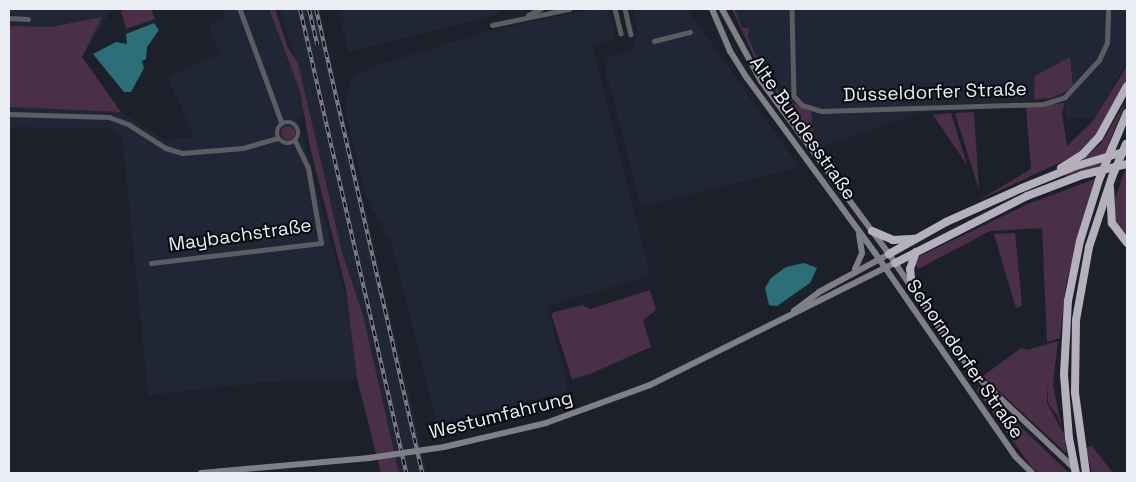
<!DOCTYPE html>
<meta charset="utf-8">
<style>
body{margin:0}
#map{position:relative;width:1136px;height:482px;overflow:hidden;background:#1c202a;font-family:"Space Grotesk",sans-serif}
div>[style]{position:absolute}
.built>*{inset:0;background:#202636}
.green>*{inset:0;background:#493048}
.round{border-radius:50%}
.water>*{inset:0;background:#2c6f78}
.street>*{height:4.5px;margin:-2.25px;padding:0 2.25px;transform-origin:2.25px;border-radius:2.25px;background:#5d5c62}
.street>.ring{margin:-2.25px;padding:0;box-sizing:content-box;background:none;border:4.5px solid #5d5c62;border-radius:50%}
.secondary>*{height:6px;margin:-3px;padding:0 3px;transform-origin:3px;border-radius:3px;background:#807e87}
.highway>*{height:8px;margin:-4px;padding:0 4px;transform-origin:4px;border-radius:4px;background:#b4b0be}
.rail>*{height:4px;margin-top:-2px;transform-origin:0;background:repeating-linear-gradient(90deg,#080a0e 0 5.5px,#7e818a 0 11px);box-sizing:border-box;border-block:1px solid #7e818a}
.secondary-bridge>*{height:6px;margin:-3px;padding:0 3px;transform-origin:3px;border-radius:3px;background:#807e87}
.highway-bridge>*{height:8px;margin:-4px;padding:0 4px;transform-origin:4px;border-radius:4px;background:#b4b0be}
span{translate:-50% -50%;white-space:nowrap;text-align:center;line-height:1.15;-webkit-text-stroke:4px #080a0e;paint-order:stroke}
.street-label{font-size:19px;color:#eaedf4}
.frame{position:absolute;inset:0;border:10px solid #eaedf4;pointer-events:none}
</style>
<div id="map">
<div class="built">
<i style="clip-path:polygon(9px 9px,112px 9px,82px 57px,121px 112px,165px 140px,194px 137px,168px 78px,220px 53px,208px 26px,226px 17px,222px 9px,269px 9px,300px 91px,304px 116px,298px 118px,347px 301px,357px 379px,265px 382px,148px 395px,122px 137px,112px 128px,9px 127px)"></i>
<i style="clip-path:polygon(280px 9px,319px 9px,427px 473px,399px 473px,363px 315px,358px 306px,342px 252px,300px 73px)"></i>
<i style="clip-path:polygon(338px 9px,498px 9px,499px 14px,349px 52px)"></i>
<i style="clip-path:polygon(592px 9px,607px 9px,615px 33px,614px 40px,592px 47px,650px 272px,647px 277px,547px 306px,568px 391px,437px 424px,391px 243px,366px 197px,347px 119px,347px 94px,354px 75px,384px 63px,488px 31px)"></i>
<i style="clip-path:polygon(633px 9px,687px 9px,799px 167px,641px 206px,604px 65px,608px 57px,631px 50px,638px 33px)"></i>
<i style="clip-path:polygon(733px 9px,1127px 9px,1127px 61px,1095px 118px,1066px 118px,1065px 100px,931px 105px,930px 110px,819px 148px,773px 87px,740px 28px)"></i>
</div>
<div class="green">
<i style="clip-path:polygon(129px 9px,151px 9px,155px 19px,126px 29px,121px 11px)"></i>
<i style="clip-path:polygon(269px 9px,275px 9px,288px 48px,298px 63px,342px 252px,363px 315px,399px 473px,381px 473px,357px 379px,346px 289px,310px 147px,300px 91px)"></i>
<i style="clip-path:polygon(732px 9px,735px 9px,742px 28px,749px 28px,748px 37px,757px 58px,789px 106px,794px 103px,811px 112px,814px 140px,780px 98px,755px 59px)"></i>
<i style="clip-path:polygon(102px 17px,82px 57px,121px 112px,9px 107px,9px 26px,51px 27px)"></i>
<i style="clip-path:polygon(1070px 57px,1073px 88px,1051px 98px,1034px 99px,1035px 76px)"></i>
<i style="clip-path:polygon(1127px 66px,1127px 79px,1111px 112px,1095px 136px,1076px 155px,977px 201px,1031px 169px,1026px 107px,1065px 103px,1062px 113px,1067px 146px,1093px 121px)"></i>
<i style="clip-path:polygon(1127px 99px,1105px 153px,1084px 159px,1102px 142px)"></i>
<i style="clip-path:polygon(974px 112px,979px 190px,955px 113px)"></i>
<i style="clip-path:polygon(951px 113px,967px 165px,933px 115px)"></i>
<i class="round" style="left:281px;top:126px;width:14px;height:14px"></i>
<i style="clip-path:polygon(1102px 161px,1099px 167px,1066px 178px,1065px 174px)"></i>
<i style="clip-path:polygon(1125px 170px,1127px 170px,1127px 237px,1117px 225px,1114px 212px,1115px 199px)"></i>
<i style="clip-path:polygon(1095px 179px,1066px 284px,1060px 338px,1047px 342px,1042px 228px,990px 231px,918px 269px,915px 262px,920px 256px,1028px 204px)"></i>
<i style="clip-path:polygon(1015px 233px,1022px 306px,1016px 308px,994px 234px)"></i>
<i style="clip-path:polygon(650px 290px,656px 310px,643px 320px,651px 347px,590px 374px,572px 379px,551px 313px,582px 305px,590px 309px)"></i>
<i style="clip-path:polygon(1058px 341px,1053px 385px,1062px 428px,1057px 415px,1048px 403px,1047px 383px,1047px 403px,1064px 434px,1067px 454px,983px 376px,1021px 348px,1027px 350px)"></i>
<i style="clip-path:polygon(979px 387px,1068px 472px,1069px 473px,1040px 473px,1033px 469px,977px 391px)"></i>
<i style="clip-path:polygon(1092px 446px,1113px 473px,1092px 473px,1086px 448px)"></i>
</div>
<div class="water">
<i style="clip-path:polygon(154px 23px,159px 30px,147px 47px,146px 59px,142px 61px,144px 68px,131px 92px,124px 92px,93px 54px,116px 42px,127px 44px,126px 34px)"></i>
<i style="clip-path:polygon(804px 263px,817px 268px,810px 283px,777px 306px,769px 305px,765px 288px,771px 278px,786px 267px)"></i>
</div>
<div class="street">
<i style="left:240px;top:9px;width:121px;rotate:69.8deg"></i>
<i style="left:615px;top:9px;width:25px;rotate:76deg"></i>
<i style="left:625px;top:9px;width:26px;rotate:77deg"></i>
<i style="left:792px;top:9px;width:87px;rotate:88.7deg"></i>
<i style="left:794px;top:96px;width:12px;rotate:48deg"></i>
<i style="left:802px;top:105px;width:21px;rotate:17deg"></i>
<i style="left:822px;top:111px;width:222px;rotate:-1.8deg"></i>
<i style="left:1044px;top:104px;width:22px;rotate:-18deg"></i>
<i style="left:1065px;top:97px;width:50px;rotate:-47.4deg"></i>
<i style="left:1099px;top:60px;width:19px;rotate:-65deg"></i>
<i style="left:1107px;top:43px;width:34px;rotate:-88deg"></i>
<i style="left:528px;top:15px;width:14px;rotate:-25deg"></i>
<i style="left:9px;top:18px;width:19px;rotate:3deg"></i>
<i style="left:492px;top:25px;width:79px;rotate:-11.7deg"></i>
<i style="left:654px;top:41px;width:37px;rotate:-14deg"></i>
<i style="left:9px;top:114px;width:100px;rotate:1.7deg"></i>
<i style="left:109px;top:117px;width:20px;rotate:20deg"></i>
<i style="left:128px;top:124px;width:45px;rotate:32.3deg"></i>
<i style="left:166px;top:148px;width:17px;rotate:17deg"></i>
<i style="left:182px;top:153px;width:61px;rotate:-4.7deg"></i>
<i style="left:243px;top:148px;width:36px;rotate:-16deg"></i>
<i class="ring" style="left:277px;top:122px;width:17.5px;height:17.5px"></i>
<i style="left:151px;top:263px;width:171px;rotate:-6.7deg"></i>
<i style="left:321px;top:243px;width:76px;rotate:-99.8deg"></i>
<i style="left:308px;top:168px;width:30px;rotate:-116deg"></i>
</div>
<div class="secondary">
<i style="left:712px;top:9px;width:46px;rotate:66.8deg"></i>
<i style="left:730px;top:51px;width:32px;rotate:58deg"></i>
<i style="left:747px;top:78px;width:217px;rotate:53.8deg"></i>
<i style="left:875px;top:253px;width:247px;rotate:55.4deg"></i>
<i style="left:1015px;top:456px;width:24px;rotate:45deg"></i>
<i style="left:722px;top:9px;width:82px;rotate:61.6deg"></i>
<i style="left:761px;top:81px;width:215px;rotate:53.5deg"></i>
<i style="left:889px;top:254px;width:111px;rotate:56deg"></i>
<i style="left:951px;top:346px;width:48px;rotate:48.4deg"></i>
<i style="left:983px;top:382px;width:127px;rotate:43.4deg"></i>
<i style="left:855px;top:269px;width:17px;rotate:-66deg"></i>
<i style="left:862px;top:253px;width:19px;rotate:-99deg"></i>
<i style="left:794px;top:311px;width:31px;rotate:-37deg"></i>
<i style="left:819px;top:292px;width:80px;rotate:-28.5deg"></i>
<i style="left:444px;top:447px;width:105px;rotate:-13.2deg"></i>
<i style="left:546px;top:423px;width:111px;rotate:-20.1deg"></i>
<i style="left:650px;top:385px;width:274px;rotate:-26.5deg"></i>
<i style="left:201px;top:473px;width:169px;rotate:-5.1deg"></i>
</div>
<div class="highway">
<i style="left:1112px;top:148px;width:38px;rotate:-67deg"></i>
<i style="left:1061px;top:168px;width:26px;rotate:-32deg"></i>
<i style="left:1083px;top:154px;width:23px;rotate:-47deg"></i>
<i style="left:1099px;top:137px;width:58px;rotate:-61.2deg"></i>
<i style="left:1110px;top:188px;width:35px;rotate:87deg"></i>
<i style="left:1112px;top:223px;width:25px;rotate:53deg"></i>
<i style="left:872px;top:231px;width:23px;rotate:23deg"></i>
<i style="left:893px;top:240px;width:22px;rotate:-3deg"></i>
<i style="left:889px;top:254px;width:65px;rotate:-29.3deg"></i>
<i style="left:946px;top:222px;width:83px;rotate:-24.1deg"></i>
<i style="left:1022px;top:188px;width:58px;rotate:-22.2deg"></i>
<i style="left:1076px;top:166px;width:53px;rotate:-16.4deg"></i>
<i style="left:895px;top:263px;width:148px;rotate:-26.9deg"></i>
<i style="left:1027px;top:196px;width:59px;rotate:-20.9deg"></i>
<i style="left:1082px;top:175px;width:46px;rotate:-13.7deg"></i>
<i style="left:912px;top:287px;width:18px;rotate:-96deg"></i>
<i style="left:910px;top:269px;width:18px;rotate:-71deg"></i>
<i style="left:1069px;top:438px;width:64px;rotate:-94.5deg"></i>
<i style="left:1064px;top:374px;width:73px;rotate:-86.9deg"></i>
<i style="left:1068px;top:301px;width:61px;rotate:-78.7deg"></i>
<i style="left:1080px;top:241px;width:64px;rotate:-72.7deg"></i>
<i style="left:1086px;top:473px;width:81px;rotate:-97.8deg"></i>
<i style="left:1075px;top:393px;width:73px;rotate:-89.2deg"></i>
<i style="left:1076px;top:320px;width:74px;rotate:-79.9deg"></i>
<i style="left:1089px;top:247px;width:74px;rotate:-71.8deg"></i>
</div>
<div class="rail">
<i style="left:300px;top:9px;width:476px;rotate:77.1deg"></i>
<i style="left:309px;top:9px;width:37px;rotate:77deg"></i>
<i style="left:316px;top:9px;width:476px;rotate:77.1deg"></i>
</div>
<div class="secondary-bridge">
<i style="left:369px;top:458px;width:76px;rotate:-8.3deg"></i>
</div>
<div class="highway-bridge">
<i style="left:1112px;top:177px;width:36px;rotate:-67deg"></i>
<i style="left:1099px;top:180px;width:35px;rotate:-68deg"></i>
<i style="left:1069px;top:438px;width:36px;rotate:79deg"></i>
</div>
<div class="street-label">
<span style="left:935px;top:92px;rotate:-2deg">Düsseldorfer Straße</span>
<span style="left:803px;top:128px;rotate:55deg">Alte Bundesstraße</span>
<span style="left:240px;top:235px;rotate:-8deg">Maybachstraße</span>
<span style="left:965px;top:359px;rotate:55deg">Schorndorfer Straße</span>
<span style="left:501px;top:415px;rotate:-14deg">Westumfahrung</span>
</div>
<div class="frame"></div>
</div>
